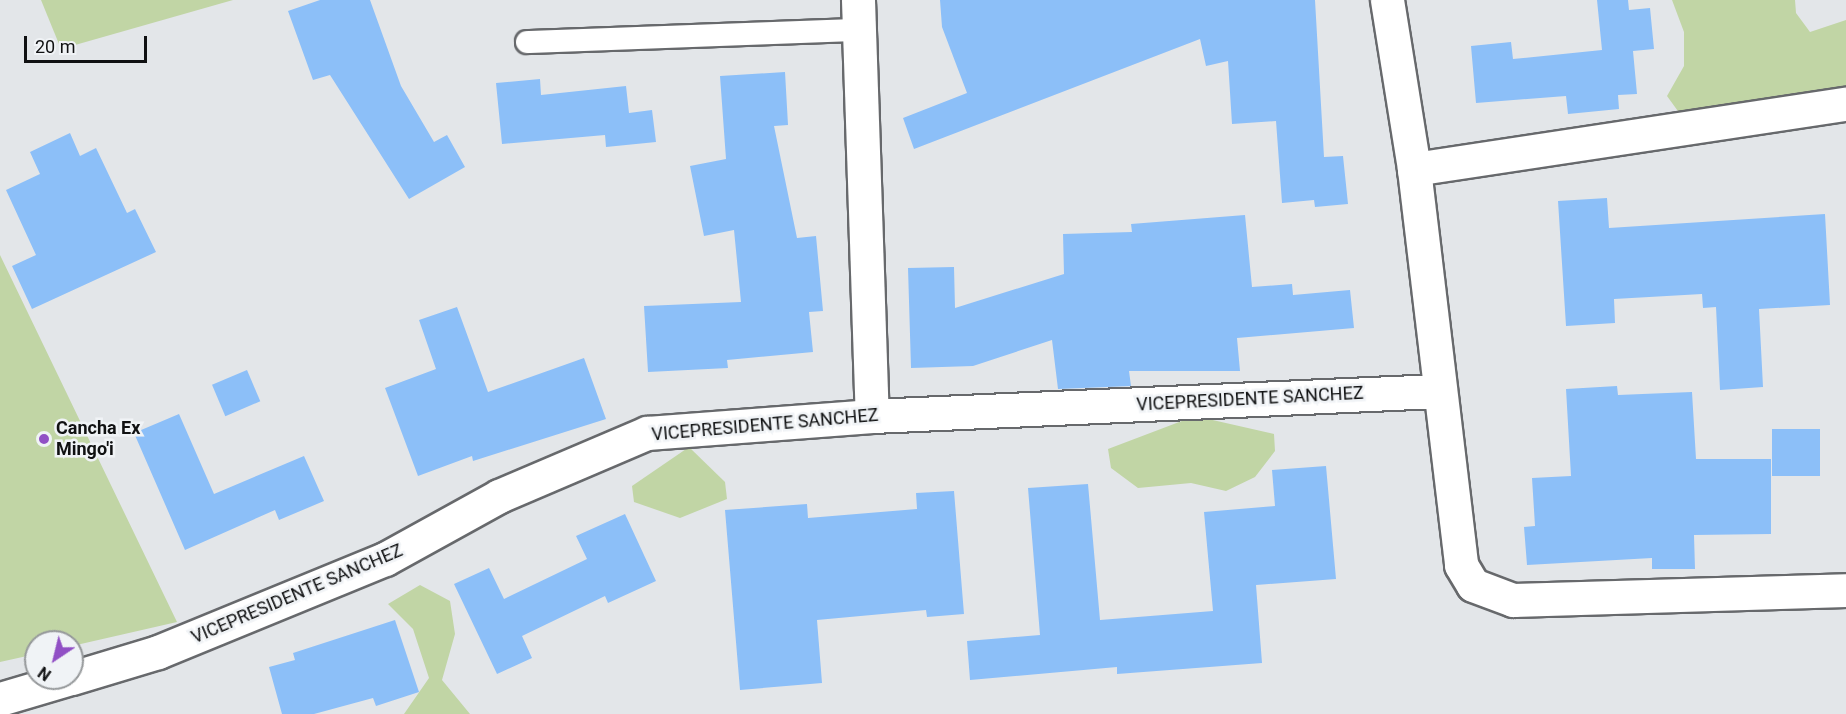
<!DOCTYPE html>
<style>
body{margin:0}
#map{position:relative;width:1846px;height:714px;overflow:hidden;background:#e3e6e9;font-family:Roboto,sans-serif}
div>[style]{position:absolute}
.green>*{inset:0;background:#c1d5a5}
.building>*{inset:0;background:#8cbff8;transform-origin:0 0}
.roads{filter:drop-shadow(2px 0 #67696c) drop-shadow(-2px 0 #67696c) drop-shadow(0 2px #67696c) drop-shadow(0 -2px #67696c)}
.service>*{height:22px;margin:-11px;padding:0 11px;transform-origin:11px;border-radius:11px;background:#fff}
.minor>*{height:33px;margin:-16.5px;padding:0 16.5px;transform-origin:16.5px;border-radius:16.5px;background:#fff}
.dots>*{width:16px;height:16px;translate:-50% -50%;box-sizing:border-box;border:3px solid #f0f3f6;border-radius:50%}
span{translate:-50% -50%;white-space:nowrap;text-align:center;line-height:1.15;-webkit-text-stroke:5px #f0f3f6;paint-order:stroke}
.street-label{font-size:18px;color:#101112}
.poi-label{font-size:18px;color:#101112;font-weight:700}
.left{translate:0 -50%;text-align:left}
.north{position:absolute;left:24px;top:630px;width:60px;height:60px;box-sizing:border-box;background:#f0f3f6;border:2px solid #96999b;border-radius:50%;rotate:215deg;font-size:16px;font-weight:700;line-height:24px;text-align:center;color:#101112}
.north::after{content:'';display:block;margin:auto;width:21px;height:27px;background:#9150c5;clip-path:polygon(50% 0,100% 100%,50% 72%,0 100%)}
.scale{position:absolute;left:24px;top:36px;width:123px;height:27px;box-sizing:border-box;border:3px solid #101112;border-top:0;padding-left:8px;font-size:18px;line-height:21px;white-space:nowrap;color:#101112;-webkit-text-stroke:4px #f0f3f6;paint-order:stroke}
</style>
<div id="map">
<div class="green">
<i style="clip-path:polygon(41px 0,233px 0,61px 49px)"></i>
<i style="clip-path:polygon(1672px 0,1795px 0,1796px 13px,1810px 32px,1846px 20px,1846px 121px,1688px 125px,1667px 96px,1684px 66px,1684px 32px)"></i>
<i style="clip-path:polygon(0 255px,177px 622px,72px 646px,72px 642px,36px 642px,36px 654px,0 662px)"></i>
<i style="clip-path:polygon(1195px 416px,1274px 434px,1275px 451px,1255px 477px,1226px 491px,1191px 483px,1138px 488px,1111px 468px,1108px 449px)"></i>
<i style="clip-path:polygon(689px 447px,725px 482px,727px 499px,680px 518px,634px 502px,632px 486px)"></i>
<i style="clip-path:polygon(420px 585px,450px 601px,455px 634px,442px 680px,470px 714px,404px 714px,429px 678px,413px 629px,388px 604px)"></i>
</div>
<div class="building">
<i style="clip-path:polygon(320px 0,370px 0,401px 86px,434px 142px,447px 135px,465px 167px,409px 199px,330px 75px,313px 80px,288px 11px)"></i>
<i style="clip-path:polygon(940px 0,1315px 0,1324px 157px,1343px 156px,1348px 204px,1315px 207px,1314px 200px,1282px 203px,1276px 121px,1232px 124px,1228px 61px,1206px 66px,1200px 39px,914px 149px,903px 118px,967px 93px,942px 27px)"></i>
<i style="clip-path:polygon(1597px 0,1628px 0,1629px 10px,1650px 8px,1654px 49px,1633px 51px,1637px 94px,1618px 95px,1619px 109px,1568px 114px,1566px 96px,1476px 103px,1471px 46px,1511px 42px,1513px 59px,1602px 50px)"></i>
<i style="clip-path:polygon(785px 72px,788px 125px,774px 126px,797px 238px,816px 236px,823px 311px,809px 312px,813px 352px,727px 360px,728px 368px,648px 372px,644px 306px,741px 302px,734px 230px,704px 236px,690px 166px,726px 159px,720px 76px)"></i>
<i style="clip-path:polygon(540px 79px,541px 95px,626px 86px,629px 113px,652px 110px,656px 142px,606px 147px,605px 135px,502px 144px,496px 83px)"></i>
<i style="clip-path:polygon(70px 133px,80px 156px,96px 148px,127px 213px,135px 209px,156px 252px,32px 309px,12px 266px,36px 255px,6px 190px,40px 174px,30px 152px)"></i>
<i style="clip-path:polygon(1607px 198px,1609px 228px,1825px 214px,1830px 305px,1759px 309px,1763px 387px,1720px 390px,1716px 307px,1703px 308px,1702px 294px,1614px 299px,1615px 323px,1566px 326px,1558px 201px)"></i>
<i style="clip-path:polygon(1245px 215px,1252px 287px,1292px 284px,1293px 295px,1350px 290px,1354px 328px,1237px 338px,1240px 371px,1129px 371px,1131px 386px,1058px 389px,1052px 340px,973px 366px,911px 368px,908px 268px,954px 267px,955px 308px,1064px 274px,1063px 234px,1132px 232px,1131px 224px)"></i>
<i style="clip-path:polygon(457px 307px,488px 392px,584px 358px,606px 419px,473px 461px,472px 456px,418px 476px,385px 388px,436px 369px,419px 320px)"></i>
<i style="left:247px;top:370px;width:34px;height:38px;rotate:67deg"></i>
<i style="clip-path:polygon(1617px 386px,1618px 395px,1692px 392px,1696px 459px,1771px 459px,1771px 534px,1694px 535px,1695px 569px,1652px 569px,1652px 558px,1527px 565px,1524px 527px,1535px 526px,1532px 478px,1571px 476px,1566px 389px)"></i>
<i style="clip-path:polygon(179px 414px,214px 494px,304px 456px,324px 501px,279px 520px,275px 510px,185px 550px,134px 433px)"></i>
<i style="left:1772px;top:429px;width:48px;height:47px"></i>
<i style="clip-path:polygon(1326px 466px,1336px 579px,1256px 585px,1262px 663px,1117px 674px,1117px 667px,970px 680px,967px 641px,1040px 635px,1028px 488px,1088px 484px,1100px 620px,1213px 611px,1204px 512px,1275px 506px,1272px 470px)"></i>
<i style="clip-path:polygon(954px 491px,964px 614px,927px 617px,926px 610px,817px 620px,822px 683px,740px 690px,725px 510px,807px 504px,808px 518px,917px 509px,916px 493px)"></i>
<i style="clip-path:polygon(625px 514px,656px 581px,608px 603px,605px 596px,522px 636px,532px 658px,497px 674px,454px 584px,489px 568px,504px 599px,587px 559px,576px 536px)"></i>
<i style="clip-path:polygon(395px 620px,419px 692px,376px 706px,373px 698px,314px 714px,282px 714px,269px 667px,295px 660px,293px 653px)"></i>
</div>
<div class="roads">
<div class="service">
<i style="left:527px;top:42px;width:330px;rotate:-2.1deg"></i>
</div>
<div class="minor">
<i style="left:858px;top:0;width:416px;rotate:88.1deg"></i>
<i style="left:1387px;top:0;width:171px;rotate:80.9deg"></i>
<i style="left:1414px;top:169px;width:399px;rotate:83.2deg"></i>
<i style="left:1461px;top:565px;width:23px;rotate:59deg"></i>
<i style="left:1473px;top:585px;width:43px;rotate:20.6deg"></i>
<i style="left:1513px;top:600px;width:333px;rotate:-1.7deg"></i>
<i style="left:1414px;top:169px;width:437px;rotate:-8.6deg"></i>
<i style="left:72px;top:678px;width:90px;rotate:-16.8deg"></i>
<i style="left:158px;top:652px;width:245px;rotate:-22.3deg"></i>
<i style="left:385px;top:559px;width:130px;rotate:-28.9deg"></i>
<i style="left:499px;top:496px;width:161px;rotate:-23.1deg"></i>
<i style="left:647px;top:433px;width:226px;rotate:-4.3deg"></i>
<i style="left:872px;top:416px;width:566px;rotate:-2.53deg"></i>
<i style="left:0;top:699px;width:74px;rotate:-16.5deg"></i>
</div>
</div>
<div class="dots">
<i style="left:44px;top:439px;background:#9150c5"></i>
</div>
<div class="street-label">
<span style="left:1250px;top:399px;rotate:-3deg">VICEPRESIDENTE SANCHEZ</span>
<span style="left:765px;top:425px;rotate:-5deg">VICEPRESIDENTE SANCHEZ</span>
<span style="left:297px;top:594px;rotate:-23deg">VICEPRESIDENTE SANCHEZ</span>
</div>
<div class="poi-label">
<span class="left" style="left:56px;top:439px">Cancha Ex<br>Mingo'i</span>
</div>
<div class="north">N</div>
<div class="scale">20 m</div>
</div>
